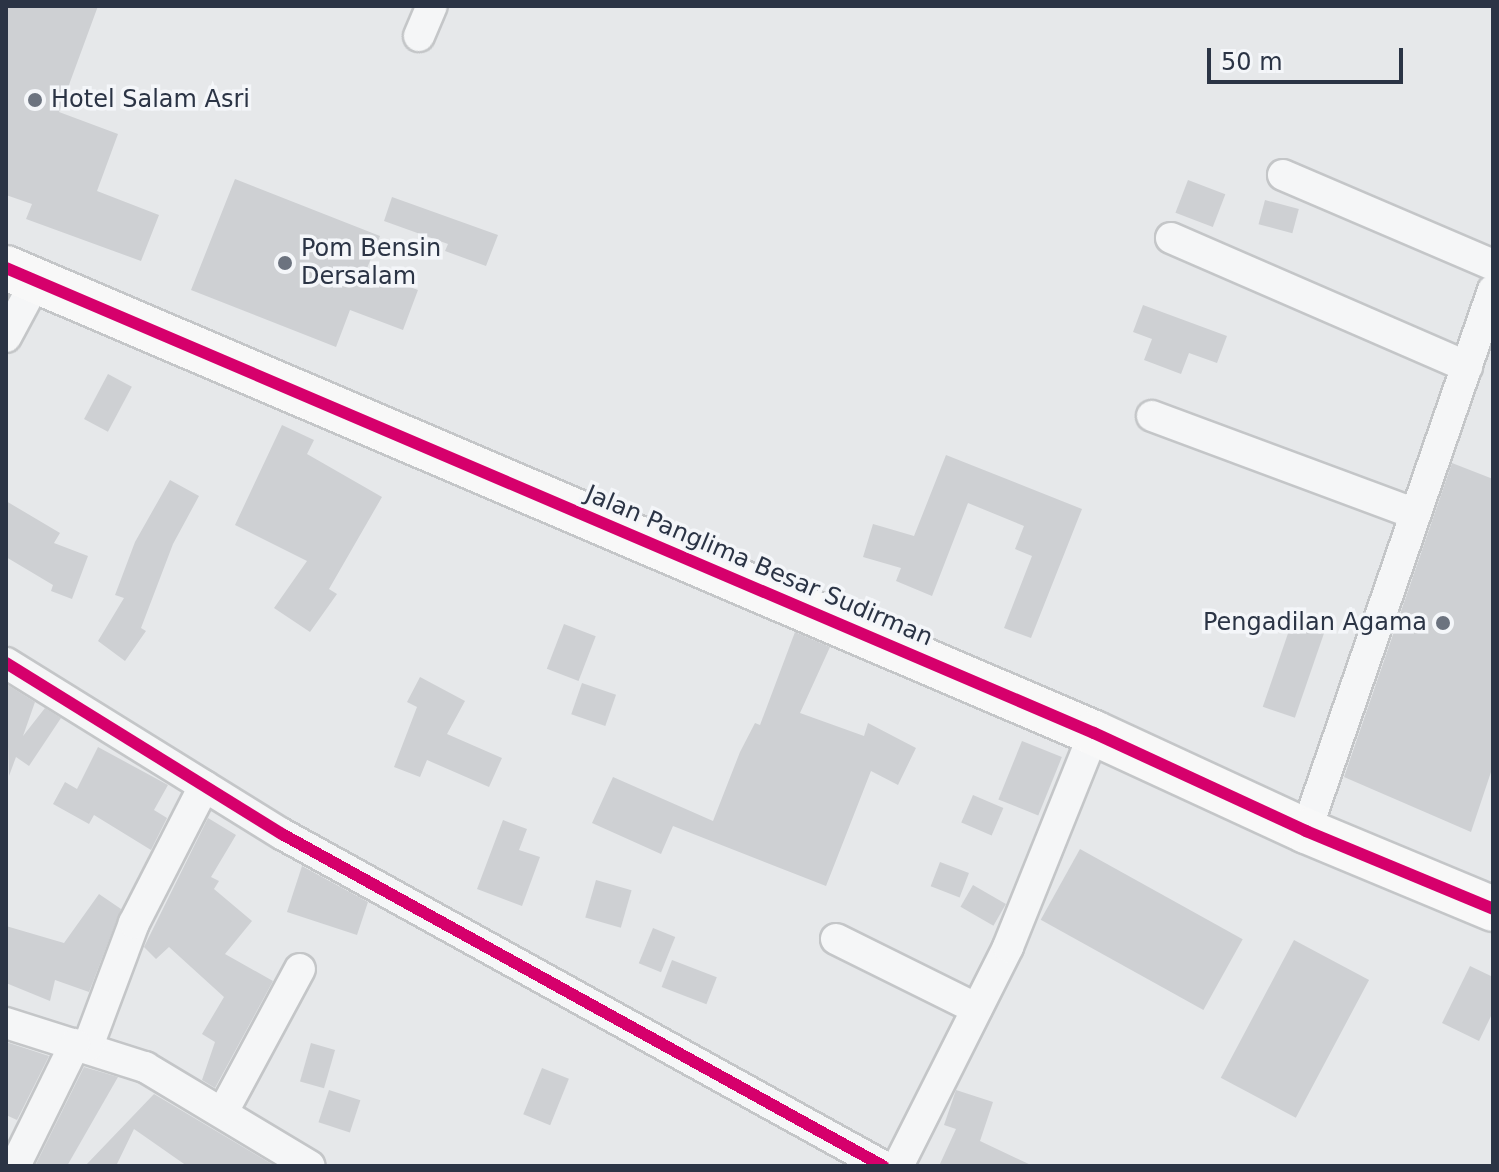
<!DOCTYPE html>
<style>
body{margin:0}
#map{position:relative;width:1499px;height:1172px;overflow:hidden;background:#e6e8ea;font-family:"DejaVu Sans",sans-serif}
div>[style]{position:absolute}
.building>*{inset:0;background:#ced0d3;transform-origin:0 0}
.roads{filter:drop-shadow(2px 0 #c4c6c8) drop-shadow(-2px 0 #c4c6c8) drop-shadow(0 2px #c4c6c8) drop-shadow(0 -2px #c4c6c8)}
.street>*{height:30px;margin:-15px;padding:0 15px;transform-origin:15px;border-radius:15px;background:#f5f6f7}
.primary>*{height:44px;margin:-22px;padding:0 22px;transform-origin:22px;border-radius:22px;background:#f8f8f8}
.cycleway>*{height:12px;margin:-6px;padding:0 6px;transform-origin:6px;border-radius:6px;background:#d6006c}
.dots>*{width:22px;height:22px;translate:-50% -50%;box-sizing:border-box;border:4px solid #f4f6f9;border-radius:50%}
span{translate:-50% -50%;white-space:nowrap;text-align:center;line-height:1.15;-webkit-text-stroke:7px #f4f6f9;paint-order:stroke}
.poi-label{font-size:24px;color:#2b3445}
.left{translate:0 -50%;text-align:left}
.right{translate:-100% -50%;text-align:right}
.street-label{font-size:24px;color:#2b3445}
.frame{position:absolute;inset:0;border:8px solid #2b3445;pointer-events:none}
.scale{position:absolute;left:1207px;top:48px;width:196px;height:36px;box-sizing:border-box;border:4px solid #2b3445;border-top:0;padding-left:10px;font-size:24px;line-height:28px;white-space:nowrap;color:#2b3445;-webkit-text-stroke:6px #f4f6f9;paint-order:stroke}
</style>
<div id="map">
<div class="building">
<i style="clip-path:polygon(6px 6px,98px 6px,59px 112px,118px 134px,97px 191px,159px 215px,141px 261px,26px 219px,32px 204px,6px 195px)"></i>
<i style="clip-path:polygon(235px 179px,380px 236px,366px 271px,418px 290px,403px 330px,350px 310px,336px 347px,191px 290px)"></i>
<i style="left:1188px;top:180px;width:40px;height:35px;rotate:21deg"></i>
<i style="clip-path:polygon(392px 197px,498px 235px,486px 266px,445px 251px,448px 244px,384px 221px)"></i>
<i style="left:1265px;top:200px;width:35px;height:25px;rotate:15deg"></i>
<i style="clip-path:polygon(1143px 305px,1227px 336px,1217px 363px,1189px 353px,1181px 374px,1144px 360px,1152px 339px,1133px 332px)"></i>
<i style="left:108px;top:374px;width:27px;height:51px;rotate:28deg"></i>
<i style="clip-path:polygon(282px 425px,314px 440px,307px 454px,382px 497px,329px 589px,337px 594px,310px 632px,274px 608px,307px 561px,235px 525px)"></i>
<i style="clip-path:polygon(946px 455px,1082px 509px,1031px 638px,1004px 628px,1032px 556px,1015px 549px,1024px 526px,968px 503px,932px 596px,896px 581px,901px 568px,863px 557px,873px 524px,914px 536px)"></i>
<i style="clip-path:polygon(1452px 463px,1493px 479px,1493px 766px,1471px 832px,1344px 777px)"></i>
<i style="clip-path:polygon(170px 480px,199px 496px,173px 544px,141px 628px,146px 631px,125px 661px,98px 641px,124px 598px,115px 595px,135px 542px)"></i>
<i style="clip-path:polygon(6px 501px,60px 533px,54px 543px,88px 556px,72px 599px,51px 591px,53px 585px,6px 557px)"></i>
<i style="left:1294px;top:616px;width:34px;height:96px;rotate:19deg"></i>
<i style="left:564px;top:624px;width:34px;height:48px;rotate:21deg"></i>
<i style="clip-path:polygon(795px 632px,830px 647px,800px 713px,864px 736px,868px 723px,916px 748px,898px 785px,871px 771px,826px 886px,673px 826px,661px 854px,592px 823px,613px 777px,713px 821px,740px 752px,755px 723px,760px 725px)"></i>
<i style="clip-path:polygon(420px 677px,465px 701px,447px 734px,502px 758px,489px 787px,427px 760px,420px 777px,394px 767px,417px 707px,407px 702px)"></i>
<i style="left:582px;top:683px;width:36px;height:33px;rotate:19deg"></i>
<i style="clip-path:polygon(6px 684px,35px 702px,23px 736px,45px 708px,61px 718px,29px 766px,16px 757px,9px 776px)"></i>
<i style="left:1022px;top:741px;width:43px;height:63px;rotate:22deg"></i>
<i style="clip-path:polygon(98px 747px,168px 785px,154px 810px,167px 818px,151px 850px,94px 815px,89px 824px,53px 804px,65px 782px,77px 789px)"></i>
<i style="left:973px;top:795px;width:33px;height:30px;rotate:23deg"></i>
<i style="clip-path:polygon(208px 818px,236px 835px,211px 877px,219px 881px,214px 889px,252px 921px,225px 954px,273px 981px,215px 1088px,202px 1080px,215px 1042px,202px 1034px,224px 997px,169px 947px,156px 959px,144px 947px)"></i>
<i style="clip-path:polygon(503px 820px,527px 829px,519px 850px,540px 857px,522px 906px,477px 889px)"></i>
<i style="left:1080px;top:849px;width:186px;height:81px;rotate:29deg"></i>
<i style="left:940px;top:862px;width:31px;height:26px;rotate:21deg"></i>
<i style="clip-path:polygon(302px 866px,368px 902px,357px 935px,287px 912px)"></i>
<i style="left:596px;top:880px;width:37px;height:39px;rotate:16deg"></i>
<i style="left:973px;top:885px;width:38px;height:25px;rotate:30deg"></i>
<i style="clip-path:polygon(99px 894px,121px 909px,89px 992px,55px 980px,50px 1001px,6px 983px,6px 926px,64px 943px)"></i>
<i style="left:653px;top:928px;width:24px;height:38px;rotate:22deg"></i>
<i style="left:1294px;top:940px;width:85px;height:156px;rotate:28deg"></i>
<i style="left:672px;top:960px;width:48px;height:29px;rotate:21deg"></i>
<i style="clip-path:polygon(1470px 966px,1493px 977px,1493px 1012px,1479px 1041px,1442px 1023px)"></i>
<i style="clip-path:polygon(6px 1042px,49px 1056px,17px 1120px,6px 1115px)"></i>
<i style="left:311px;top:1043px;width:25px;height:40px;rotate:16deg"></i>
<i style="clip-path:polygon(84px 1067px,118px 1077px,67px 1166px,35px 1166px)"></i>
<i style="left:542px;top:1068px;width:29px;height:50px;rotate:22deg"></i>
<i style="left:329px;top:1090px;width:33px;height:34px;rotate:18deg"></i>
<i style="clip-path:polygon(956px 1090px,993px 1102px,980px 1141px,1033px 1166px,939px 1166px,956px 1129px,944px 1125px)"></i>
<i style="clip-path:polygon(154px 1094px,275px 1166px,187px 1166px,134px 1129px,116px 1166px,85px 1166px)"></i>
</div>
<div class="roads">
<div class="street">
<i style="left:419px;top:36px;width:33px;rotate:-67deg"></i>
<i style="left:1283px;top:175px;width:228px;rotate:23.2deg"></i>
<i style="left:1171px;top:238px;width:323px;rotate:23.5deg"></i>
<i style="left:6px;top:337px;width:64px;rotate:-61.8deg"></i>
<i style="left:1152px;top:416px;width:281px;rotate:20.4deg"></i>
<i style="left:6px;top:663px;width:325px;rotate:31.8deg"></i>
<i style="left:282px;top:834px;width:687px;rotate:28.92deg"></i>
<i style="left:1306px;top:831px;width:572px;rotate:-70.93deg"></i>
<i style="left:836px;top:939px;width:157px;rotate:26.4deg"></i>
<i style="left:6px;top:1023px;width:146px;rotate:17.6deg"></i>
<i style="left:145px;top:1067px;width:192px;rotate:31deg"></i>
<i style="left:88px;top:1046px;width:131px;rotate:-69.5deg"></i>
<i style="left:134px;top:923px;width:154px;rotate:-62.9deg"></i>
<i style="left:224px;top:1110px;width:160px;rotate:-61.7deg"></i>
<i style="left:15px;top:1166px;width:136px;rotate:-63.8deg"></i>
<i style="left:898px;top:1166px;width:245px;rotate:-63.3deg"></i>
<i style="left:1008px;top:947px;width:231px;rotate:-68.1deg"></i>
</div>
<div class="primary">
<i style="left:6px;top:268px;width:1183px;rotate:23.14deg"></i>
<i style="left:1094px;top:733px;width:234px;rotate:24.8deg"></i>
<i style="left:1306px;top:831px;width:203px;rotate:22.6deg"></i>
</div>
</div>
<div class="cycleway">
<i style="left:6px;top:268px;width:1183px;rotate:23.14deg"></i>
<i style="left:1094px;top:733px;width:234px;rotate:24.8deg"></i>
<i style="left:1306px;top:831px;width:203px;rotate:22.6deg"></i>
<i style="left:6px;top:663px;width:325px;rotate:31.8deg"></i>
<i style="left:282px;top:834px;width:687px;rotate:28.92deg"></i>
</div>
<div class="dots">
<i style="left:35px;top:100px;background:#6c737f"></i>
<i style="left:285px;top:263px;background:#6c737f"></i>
<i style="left:1443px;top:623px;background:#6c737f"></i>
</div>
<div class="poi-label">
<span class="left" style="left:51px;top:100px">Hotel Salam Asri</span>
<span class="left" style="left:301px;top:263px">Pom Bensin<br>Dersalam</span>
<span class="right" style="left:1427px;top:623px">Pengadilan Agama</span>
</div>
<div class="street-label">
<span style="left:759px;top:566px;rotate:23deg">Jalan Panglima Besar Sudirman</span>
</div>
<div class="frame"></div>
<div class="scale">50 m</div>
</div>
